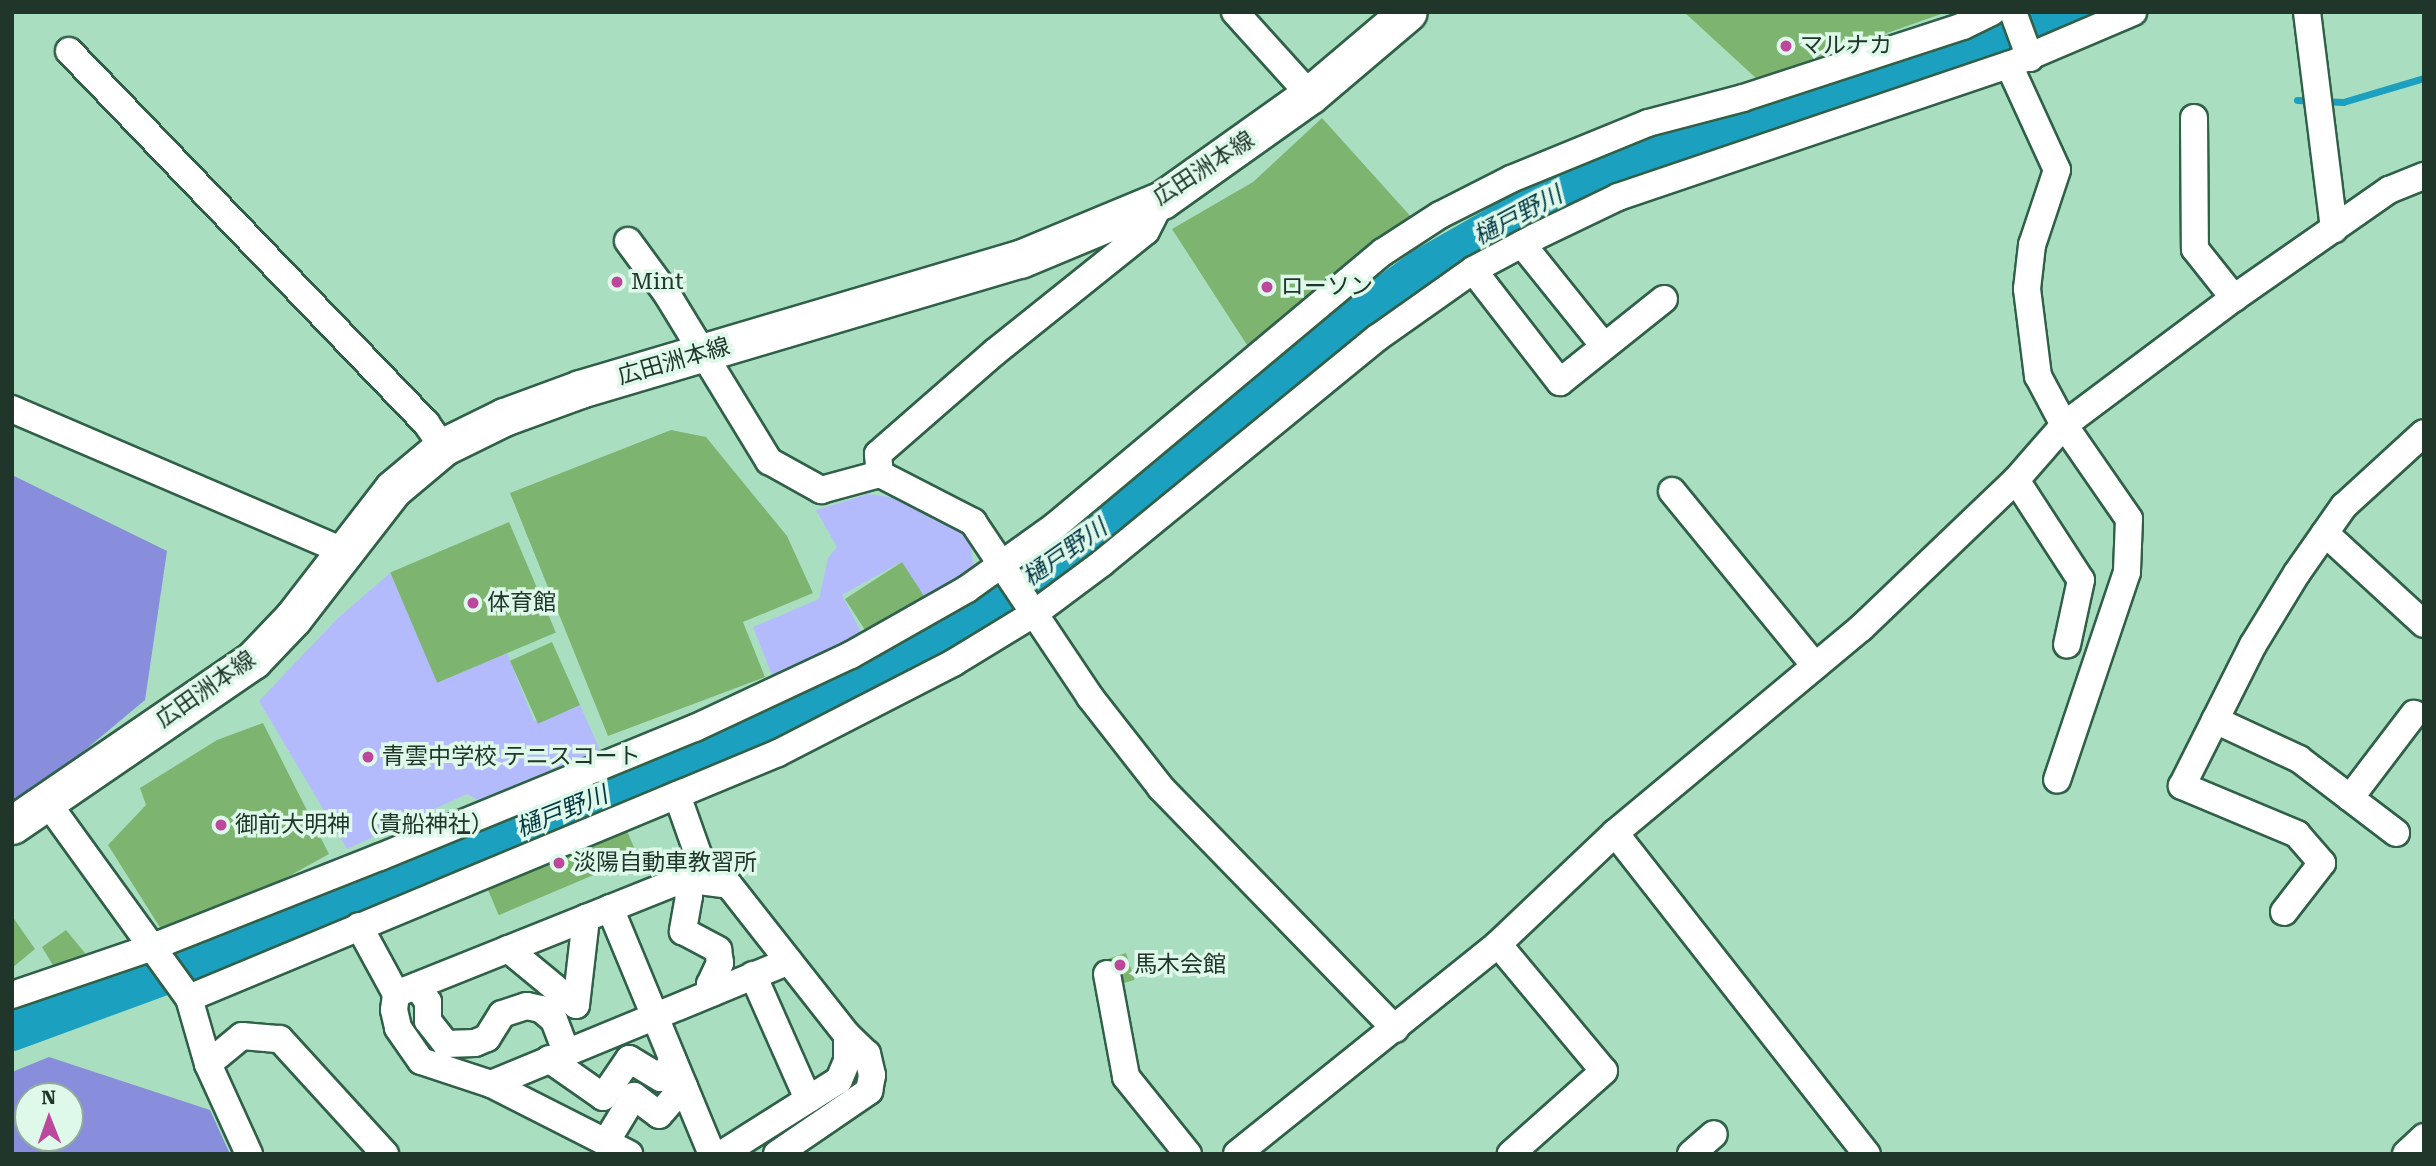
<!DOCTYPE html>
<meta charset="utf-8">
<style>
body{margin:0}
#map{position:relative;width:2436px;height:1166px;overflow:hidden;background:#aadec1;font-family:"Roboto Serif","Noto Sans JP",serif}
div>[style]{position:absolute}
.green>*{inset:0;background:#b4bbfd}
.forest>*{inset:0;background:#888edb}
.stream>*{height:7px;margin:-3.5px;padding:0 3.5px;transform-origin:3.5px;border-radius:3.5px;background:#1ca0c0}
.river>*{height:40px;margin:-20px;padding:0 20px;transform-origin:20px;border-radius:20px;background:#1ca0c0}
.building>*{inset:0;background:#7db570;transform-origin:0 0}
.roads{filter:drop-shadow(2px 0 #306048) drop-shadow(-2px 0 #306048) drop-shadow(0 2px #306048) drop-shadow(0 -2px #306048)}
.street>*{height:26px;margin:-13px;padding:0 13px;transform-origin:13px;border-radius:13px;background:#fff}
.secondary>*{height:37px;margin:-18.5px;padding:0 18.5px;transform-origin:18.5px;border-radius:18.5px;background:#fff}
.dots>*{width:19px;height:19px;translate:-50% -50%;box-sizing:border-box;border:4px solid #def8e9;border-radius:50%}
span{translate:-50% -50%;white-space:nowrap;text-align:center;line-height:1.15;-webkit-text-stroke:7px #def8e9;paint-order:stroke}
.poi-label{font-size:23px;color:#21362b}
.left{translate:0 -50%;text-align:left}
.street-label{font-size:23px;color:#21362b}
.water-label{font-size:24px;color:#003745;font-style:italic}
.frame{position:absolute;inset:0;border:14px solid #21362b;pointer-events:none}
.north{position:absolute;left:14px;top:1082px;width:70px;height:70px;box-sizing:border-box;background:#def8e9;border:2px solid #92aa9d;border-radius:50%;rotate:359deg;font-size:19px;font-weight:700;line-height:28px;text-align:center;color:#21362b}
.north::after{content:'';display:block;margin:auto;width:24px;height:32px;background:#be479e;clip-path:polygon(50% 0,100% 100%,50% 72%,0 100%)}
</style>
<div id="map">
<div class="green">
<i style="clip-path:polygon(868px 494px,898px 498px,969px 534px,974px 571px,926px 599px,901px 562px,842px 595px,862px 634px,772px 675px,753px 627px,819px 599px,828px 558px,837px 547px,816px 510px)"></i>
<i style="clip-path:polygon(390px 573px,439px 682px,507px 653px,534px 721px,580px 705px,600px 750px,478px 800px,467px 794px,347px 849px,259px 701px,337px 619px)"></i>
</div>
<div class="forest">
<i style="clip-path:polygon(12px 475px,167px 551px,145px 700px,12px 811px)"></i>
<i style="clip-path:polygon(evenodd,49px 1057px,210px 1110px,230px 1154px,12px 1154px,12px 1072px,49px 1057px,28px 1096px,70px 1096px,70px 1138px,28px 1138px,28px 1096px)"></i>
</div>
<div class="stream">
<i style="left:2297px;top:100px;width:46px;rotate:2.5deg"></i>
<i style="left:2343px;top:102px;width:84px;rotate:-16.5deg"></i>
</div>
<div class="river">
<i style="left:12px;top:1031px;width:174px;rotate:-20.2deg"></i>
<i style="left:175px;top:971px;width:516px;rotate:-22.44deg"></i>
<i style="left:652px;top:774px;width:228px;rotate:-24.3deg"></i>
<i style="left:860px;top:680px;width:230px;rotate:-30.8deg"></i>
<i style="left:1058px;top:562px;width:102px;rotate:-37.4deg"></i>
<i style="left:1139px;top:500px;width:215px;rotate:-41.6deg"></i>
<i style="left:1300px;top:357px;width:154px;rotate:-35.8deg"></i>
<i style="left:1425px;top:267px;width:121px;rotate:-29.7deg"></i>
<i style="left:1530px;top:207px;width:116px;rotate:-25deg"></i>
<i style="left:1635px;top:158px;width:306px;rotate:-16.7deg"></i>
<i style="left:1928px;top:70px;width:156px;rotate:-21.8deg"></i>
</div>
<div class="building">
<i style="clip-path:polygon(1684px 12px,1944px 12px,1944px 13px,1757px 79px)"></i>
<i style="clip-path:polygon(1322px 118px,1413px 219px,1247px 345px,1172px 229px,1253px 182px)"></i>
<i style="clip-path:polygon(671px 430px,706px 437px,787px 536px,813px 593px,743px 622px,765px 677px,608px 736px,510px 493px)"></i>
<i style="left:509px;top:522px;width:120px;height:129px;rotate:67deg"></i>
<i style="left:902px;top:562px;width:44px;height:68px;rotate:57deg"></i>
<i style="left:552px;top:642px;width:69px;height:46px;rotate:66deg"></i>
<i style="clip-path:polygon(263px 723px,329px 854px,210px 920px,166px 937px,108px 845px,146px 805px,140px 788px,217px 740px)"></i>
<i style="left:619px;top:812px;width:48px;height:151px;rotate:67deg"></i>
<i style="clip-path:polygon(12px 916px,35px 949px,12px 968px)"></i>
<i style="clip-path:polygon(66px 930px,85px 953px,57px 972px,42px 947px)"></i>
<i style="left:1126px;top:953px;width:28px;height:19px;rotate:72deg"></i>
</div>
<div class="roads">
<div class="street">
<i style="left:1235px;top:12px;width:112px;rotate:47.9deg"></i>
<i style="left:2013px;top:12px;width:49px;rotate:69.7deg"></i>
<i style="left:2307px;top:12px;width:219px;rotate:82.9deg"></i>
<i style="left:69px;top:51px;width:516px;rotate:46.18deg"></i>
<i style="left:426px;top:423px;width:29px;rotate:55deg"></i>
<i style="left:2009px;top:65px;width:115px;rotate:65.4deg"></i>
<i style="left:2057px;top:170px;width:79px;rotate:108.4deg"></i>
<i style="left:2032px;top:245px;width:44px;rotate:96.5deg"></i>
<i style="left:2027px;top:289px;width:88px;rotate:82.8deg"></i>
<i style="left:2038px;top:376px;width:55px;rotate:62deg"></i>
<i style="left:2064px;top:425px;width:114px;rotate:55.3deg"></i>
<i style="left:2129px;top:519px;width:53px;rotate:92.2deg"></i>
<i style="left:2127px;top:572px;width:219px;rotate:108.6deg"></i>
<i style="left:2194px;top:118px;width:131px;rotate:89.6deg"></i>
<i style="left:2195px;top:249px;width:63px;rotate:51.5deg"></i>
<i style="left:628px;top:241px;width:66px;rotate:53.7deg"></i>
<i style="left:667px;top:294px;width:196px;rotate:58.6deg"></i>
<i style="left:769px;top:461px;width:60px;rotate:29.1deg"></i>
<i style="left:821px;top:490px;width:61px;rotate:-15.2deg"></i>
<i style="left:880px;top:474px;width:105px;rotate:27.3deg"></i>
<i style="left:973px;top:522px;width:211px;rotate:56.2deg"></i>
<i style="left:1090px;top:697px;width:115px;rotate:52deg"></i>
<i style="left:1161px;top:788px;width:336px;rotate:45.8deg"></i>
<i style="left:1522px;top:244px;width:131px;rotate:51.2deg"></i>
<i style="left:1473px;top:270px;width:142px;rotate:52.2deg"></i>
<i style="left:1560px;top:382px;width:133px;rotate:-38.6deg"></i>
<i style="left:12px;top:409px;width:361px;rotate:23.2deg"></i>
<i style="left:880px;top:474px;width:20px;rotate:-96deg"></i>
<i style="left:878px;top:454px;width:155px;rotate:-41.1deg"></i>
<i style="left:995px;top:352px;width:193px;rotate:-38.7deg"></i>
<i style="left:1146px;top:231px;width:35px;rotate:-63deg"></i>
<i style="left:2016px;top:480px;width:119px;rotate:57deg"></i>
<i style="left:2081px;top:580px;width:66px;rotate:102.2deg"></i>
<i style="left:1672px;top:491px;width:226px;rotate:50.7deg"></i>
<i style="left:2325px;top:533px;width:134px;rotate:42.6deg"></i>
<i style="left:2215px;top:720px;width:93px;rotate:24.9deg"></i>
<i style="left:2299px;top:759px;width:122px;rotate:37.3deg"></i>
<i style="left:677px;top:795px;width:92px;rotate:70.4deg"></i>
<i style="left:2350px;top:798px;width:106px;rotate:-52.7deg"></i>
<i style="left:47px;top:802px;width:242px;rotate:54.1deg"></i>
<i style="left:189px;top:998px;width:69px;rotate:73.9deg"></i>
<i style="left:208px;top:1064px;width:99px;rotate:65.5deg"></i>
<i style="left:1615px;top:833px;width:408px;rotate:51.9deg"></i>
<i style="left:684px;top:879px;width:18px;rotate:74deg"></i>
<i style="left:689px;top:896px;width:36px;rotate:100deg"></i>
<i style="left:683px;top:931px;width:40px;rotate:28deg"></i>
<i style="left:718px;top:950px;width:13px;rotate:81deg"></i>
<i style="left:720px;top:963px;width:23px;rotate:115deg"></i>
<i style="left:710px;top:984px;width:9px;rotate:77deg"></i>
<i style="left:610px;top:908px;width:266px;rotate:67.5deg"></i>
<i style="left:2284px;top:912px;width:62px;rotate:-52.2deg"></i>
<i style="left:2322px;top:863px;width:38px;rotate:-131deg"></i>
<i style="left:2297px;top:834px;width:125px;rotate:-157.3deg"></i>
<i style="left:2182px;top:786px;width:158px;rotate:-63.3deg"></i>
<i style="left:2253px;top:645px;width:84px;rotate:-58.6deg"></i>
<i style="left:2297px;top:573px;width:82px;rotate:-55deg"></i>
<i style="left:2344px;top:506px;width:108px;rotate:-42.4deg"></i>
<i style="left:359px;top:926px;width:77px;rotate:61.4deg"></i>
<i style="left:396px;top:994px;width:16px;rotate:97deg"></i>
<i style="left:394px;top:1010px;width:18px;rotate:77deg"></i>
<i style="left:398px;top:1028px;width:40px;rotate:55.1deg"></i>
<i style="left:421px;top:1061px;width:74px;rotate:18.2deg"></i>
<i style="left:491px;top:1084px;width:155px;rotate:26.9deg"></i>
<i style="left:1498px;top:944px;width:165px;rotate:50.2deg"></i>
<i style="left:1604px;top:1071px;width:125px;rotate:138.3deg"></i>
<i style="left:508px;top:949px;width:88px;rotate:39.5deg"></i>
<i style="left:576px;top:1005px;width:88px;rotate:-83.4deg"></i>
<i style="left:1107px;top:974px;width:105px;rotate:79.5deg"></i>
<i style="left:1126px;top:1077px;width:99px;rotate:51.2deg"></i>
<i style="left:753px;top:975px;width:136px;rotate:66.1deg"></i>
<i style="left:417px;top:986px;width:19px;rotate:55deg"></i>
<i style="left:428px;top:1002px;width:19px;rotate:90deg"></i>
<i style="left:428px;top:1021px;width:29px;rotate:52deg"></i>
<i style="left:446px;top:1044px;width:29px;rotate:-2deg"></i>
<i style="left:475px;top:1043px;width:13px;rotate:-23deg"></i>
<i style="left:487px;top:1038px;width:28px;rotate:-58deg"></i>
<i style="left:502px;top:1014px;width:26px;rotate:-18deg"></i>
<i style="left:527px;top:1006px;width:14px;rotate:12deg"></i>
<i style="left:541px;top:1009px;width:17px;rotate:40deg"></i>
<i style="left:554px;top:1020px;width:34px;rotate:69deg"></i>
<i style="left:396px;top:994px;width:310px;rotate:-21.8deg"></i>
<i style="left:684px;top:879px;width:45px;rotate:7.6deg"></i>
<i style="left:729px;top:885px;width:191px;rotate:51.8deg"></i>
<i style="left:847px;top:1035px;width:26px;rotate:90deg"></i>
<i style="left:847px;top:1061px;width:21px;rotate:113deg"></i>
<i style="left:839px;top:1080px;width:138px;rotate:147.7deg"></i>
<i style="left:12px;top:995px;width:146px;rotate:-18.8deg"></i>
<i style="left:150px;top:948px;width:247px;rotate:-21.6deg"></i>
<i style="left:380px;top:857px;width:340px;rotate:-22.3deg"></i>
<i style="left:695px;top:728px;width:172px;rotate:-25.1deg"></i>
<i style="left:851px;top:655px;width:133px;rotate:-29.6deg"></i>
<i style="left:967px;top:589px;width:108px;rotate:-35.6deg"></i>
<i style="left:1055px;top:526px;width:427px;rotate:-39.9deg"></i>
<i style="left:1383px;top:252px;width:68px;rotate:-33deg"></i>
<i style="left:1440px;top:215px;width:80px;rotate:-26.9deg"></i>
<i style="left:1511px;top:179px;width:148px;rotate:-22.2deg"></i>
<i style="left:1648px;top:123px;width:98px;rotate:-14.7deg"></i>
<i style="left:1743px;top:98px;width:231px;rotate:-18.1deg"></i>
<i style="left:1963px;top:26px;width:32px;rotate:-26deg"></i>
<i style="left:189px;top:998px;width:638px;rotate:-22.59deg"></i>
<i style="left:778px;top:753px;width:197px;rotate:-27.2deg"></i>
<i style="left:953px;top:663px;width:96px;rotate:-31.4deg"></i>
<i style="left:1035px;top:613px;width:84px;rotate:-36.7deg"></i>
<i style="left:1102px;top:563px;width:355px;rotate:-39.3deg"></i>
<i style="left:1377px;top:338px;width:118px;rotate:-35.3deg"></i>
<i style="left:1473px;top:270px;width:70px;rotate:-28deg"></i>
<i style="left:1535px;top:237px;width:92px;rotate:-25.7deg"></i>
<i style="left:1618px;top:197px;width:413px;rotate:-18.7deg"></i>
<i style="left:2009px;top:65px;width:135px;rotate:-23.1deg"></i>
<i style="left:549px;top:1059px;width:66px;rotate:35.1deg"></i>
<i style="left:603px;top:1097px;width:46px;rotate:-55.6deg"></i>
<i style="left:629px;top:1059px;width:37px;rotate:31deg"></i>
<i style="left:661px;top:1078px;width:21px;rotate:-55deg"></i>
<i style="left:208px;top:1064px;width:44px;rotate:-39.5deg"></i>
<i style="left:242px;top:1036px;width:38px;rotate:5deg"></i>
<i style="left:280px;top:1039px;width:156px;rotate:47.6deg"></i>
<i style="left:491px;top:1084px;width:322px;rotate:-22.4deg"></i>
<i style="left:606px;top:1142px;width:54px;rotate:-58.7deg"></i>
<i style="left:634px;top:1096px;width:31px;rotate:37deg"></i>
<i style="left:659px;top:1115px;width:38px;rotate:-49deg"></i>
<i style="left:777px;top:1154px;width:112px;rotate:-34.4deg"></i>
<i style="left:869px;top:1091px;width:16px;rotate:-79deg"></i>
<i style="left:872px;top:1075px;width:22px;rotate:-103deg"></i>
<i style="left:867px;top:1054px;width:28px;rotate:-136deg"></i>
<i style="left:1237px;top:1154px;width:335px;rotate:-38.8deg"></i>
<i style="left:1498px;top:944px;width:161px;rotate:-43.5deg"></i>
<i style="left:1615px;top:833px;width:320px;rotate:-39.8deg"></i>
<i style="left:1861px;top:628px;width:214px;rotate:-43.7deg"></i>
<i style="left:2016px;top:480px;width:73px;rotate:-48.9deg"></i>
<i style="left:2064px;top:425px;width:212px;rotate:-36.8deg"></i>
<i style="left:2234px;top:298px;width:189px;rotate:-34.9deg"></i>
<i style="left:2389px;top:190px;width:38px;rotate:-22deg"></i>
<i style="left:1691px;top:1154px;width:30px;rotate:-41deg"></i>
<i style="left:2406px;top:1154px;width:25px;rotate:-43deg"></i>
</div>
<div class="secondary">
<i style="left:12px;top:825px;width:292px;rotate:-34.4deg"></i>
<i style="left:253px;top:660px;width:58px;rotate:-46.4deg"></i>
<i style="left:293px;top:618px;width:163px;rotate:-52.2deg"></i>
<i style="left:393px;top:489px;width:65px;rotate:-40deg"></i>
<i style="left:443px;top:447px;width:68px;rotate:-26.2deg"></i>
<i style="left:504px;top:417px;width:81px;rotate:-20.2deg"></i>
<i style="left:580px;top:389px;width:459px;rotate:-16.5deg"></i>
<i style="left:1020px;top:259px;width:154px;rotate:-22.6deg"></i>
<i style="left:1162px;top:200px;width:181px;rotate:-35.4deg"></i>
<i style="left:1310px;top:95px;width:128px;rotate:-40.3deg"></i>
</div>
</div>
<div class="dots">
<i style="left:1786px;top:46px;background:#be479e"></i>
<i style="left:617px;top:282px;background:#be479e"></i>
<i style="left:1267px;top:287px;background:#be479e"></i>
<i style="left:473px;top:603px;background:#be479e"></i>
<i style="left:368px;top:757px;background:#be479e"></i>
<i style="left:221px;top:825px;background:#be479e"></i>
<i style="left:559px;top:863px;background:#be479e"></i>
<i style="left:1120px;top:965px;background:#be479e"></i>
</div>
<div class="poi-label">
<span class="left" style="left:1800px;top:46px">マルナカ</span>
<span class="left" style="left:631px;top:282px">Mint</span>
<span class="left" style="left:1281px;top:287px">ローソン</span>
<span class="left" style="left:487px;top:603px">体育館</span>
<span class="left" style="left:382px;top:757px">青雲中学校 テニスコート</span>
<span class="left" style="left:235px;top:825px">御前大明神 （貴船神社）</span>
<span class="left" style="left:573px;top:863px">淡陽自動車教習所</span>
<span class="left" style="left:1134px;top:965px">馬木会館</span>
</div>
<div class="street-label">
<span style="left:1204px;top:169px;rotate:-33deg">広田洲本線</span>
<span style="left:674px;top:362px;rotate:-16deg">広田洲本線</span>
<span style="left:206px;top:690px;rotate:-35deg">広田洲本線</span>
</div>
<div class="water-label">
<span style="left:1518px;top:216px;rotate:-28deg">樋戸野川</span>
<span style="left:1065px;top:553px;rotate:-35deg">樋戸野川</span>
<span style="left:562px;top:812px;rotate:-22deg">樋戸野川</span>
</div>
<div class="frame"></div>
<div class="north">N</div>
</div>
